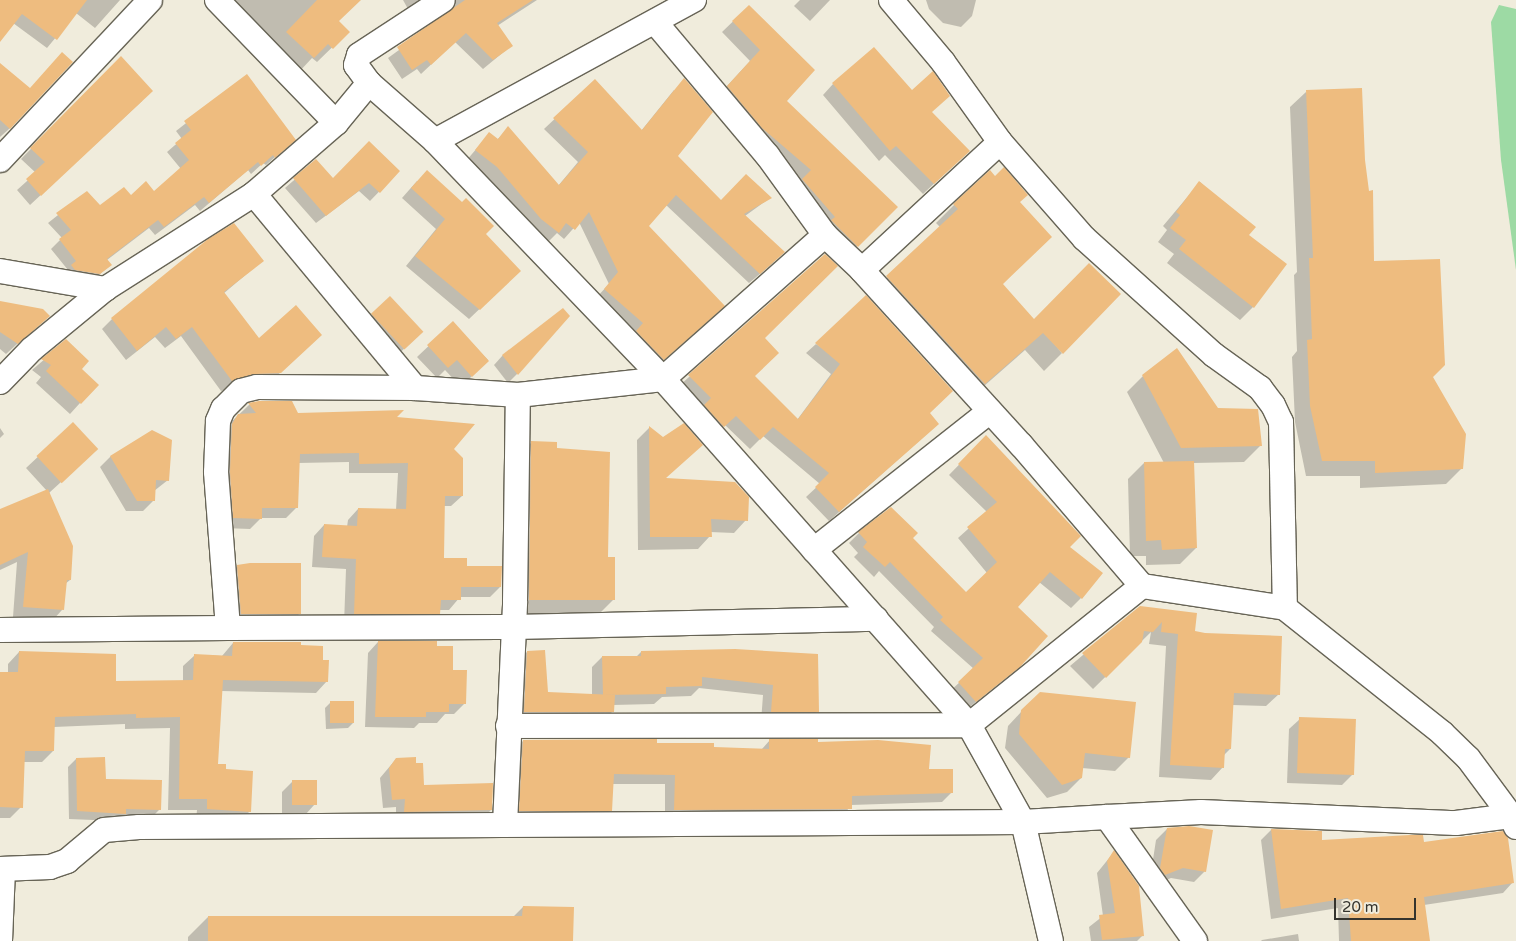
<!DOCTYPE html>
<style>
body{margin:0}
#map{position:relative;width:1516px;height:941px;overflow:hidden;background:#f0ecdc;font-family:"Varela Round",sans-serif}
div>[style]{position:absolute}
.water>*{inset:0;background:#9ddaa4}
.shadow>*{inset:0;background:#0003}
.building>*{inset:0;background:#eebc7f;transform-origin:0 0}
.roads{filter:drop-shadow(1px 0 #676456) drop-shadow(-1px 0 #676456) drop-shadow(0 1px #676456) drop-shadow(0 -1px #676456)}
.minor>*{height:24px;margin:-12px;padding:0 12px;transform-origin:12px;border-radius:12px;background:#fff}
span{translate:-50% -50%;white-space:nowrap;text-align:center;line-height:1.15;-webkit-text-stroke:4px #f0ecdc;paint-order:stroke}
.scale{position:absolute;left:1334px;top:898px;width:82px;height:22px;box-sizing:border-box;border:2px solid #35342e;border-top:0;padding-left:6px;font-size:15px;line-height:18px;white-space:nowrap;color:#35342e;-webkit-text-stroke:4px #f0ecdc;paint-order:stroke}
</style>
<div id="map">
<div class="water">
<i style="clip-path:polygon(1499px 5px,1516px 9px,1516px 270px,1501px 160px,1491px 22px)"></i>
</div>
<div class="shadow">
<i style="clip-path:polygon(0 0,120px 0,95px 28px,76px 13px,47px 48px,13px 23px,0 40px)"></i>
<i style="clip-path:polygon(211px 0,347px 0,337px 21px,348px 32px,317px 62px,312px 58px,299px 72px)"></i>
<i style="clip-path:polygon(403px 0,424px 0,408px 9px)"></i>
<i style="clip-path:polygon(441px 0,537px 0,497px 26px,511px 46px,483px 69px,455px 42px,421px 74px,417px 69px,402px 79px,388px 58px,443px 18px,447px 9px)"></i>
<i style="clip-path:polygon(800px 0,830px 0,810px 21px,794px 6px)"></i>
<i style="clip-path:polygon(926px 0,976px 0,972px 16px,961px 27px,943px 23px,929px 9px)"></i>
<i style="clip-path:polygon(749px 6px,785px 101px,896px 207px,846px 257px,792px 191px,801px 182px,751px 138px,717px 97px,750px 61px,722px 32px)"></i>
<i style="clip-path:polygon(120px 58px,142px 101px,30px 205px,17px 190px,36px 173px,21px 159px)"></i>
<i style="clip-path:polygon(71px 62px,9px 129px,0 137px,0 65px,30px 89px)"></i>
<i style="clip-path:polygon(246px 76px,285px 148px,266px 165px,263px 163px,251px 174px,248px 170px,200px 211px,195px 205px,155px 235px,149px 228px,107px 260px,110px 265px,90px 283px,63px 274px,68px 270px,51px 249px,62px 238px,48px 223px,87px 192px,100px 207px,154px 193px,181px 169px,167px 152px,182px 139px,176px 131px)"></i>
<i style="clip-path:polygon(595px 81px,641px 131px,674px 90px,676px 156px,721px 202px,770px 198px,745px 216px,774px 262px,749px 283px,666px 205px,647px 226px,713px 316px,653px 369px,595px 299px,609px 284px,579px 222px,564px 239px,557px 233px,548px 242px,531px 229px,487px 177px,466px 161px,489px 134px,497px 140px,508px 128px,558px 186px,578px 162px,544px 129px)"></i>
<i style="clip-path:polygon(833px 84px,931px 112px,958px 161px,923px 194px,885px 155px,879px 161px,823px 95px)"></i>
<i style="clip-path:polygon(1306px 92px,1364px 160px,1373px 262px,1431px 377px,1462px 468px,1446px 484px,1360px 488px,1360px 476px,1306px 476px,1295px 422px,1292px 357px,1297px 351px,1294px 275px,1297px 272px,1290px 107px)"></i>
<i style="clip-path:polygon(316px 161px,333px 180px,399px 171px,370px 201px,359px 191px,316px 223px,285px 188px)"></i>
<i style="clip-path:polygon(417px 181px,484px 234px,509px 281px,469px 319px,406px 266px,436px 229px,402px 198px)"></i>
<i style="clip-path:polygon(1200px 182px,1247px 236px,1253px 307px,1240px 320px,1167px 263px,1174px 254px,1158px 242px,1167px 230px,1163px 226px)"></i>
<i style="clip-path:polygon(1019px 203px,1002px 284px,1062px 353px,1044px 371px,1025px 350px,967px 401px,869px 295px,940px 227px,936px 223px,954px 205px)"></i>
<i style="clip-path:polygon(825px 255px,763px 338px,753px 377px,797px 420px,831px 374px,806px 353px,816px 344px,928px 413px,938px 424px,829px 521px,806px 497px,820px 484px,763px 436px,750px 449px,725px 425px,713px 436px,679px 386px)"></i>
<i style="clip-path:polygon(262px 261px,223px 294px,259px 339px,310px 345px,269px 383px,243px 384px,221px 391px,181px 336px,165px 348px,155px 337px,126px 360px,102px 329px,112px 319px)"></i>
<i style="clip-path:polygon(0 302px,48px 316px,6px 354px,0 349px)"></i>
<i style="clip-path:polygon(372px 315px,422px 332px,391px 361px,361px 325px)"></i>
<i style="clip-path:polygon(569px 316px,517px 374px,508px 383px,494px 365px,503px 355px)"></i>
<i style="clip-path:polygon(453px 323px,488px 360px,461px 387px,445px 370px,437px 378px,417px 357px)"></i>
<i style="clip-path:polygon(66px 341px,80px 369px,80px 403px,70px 414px,36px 383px,41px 377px,32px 370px)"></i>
<i style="clip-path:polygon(1143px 376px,1217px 410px,1260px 446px,1244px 462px,1193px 463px,1196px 548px,1180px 564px,1146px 565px,1146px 556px,1130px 556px,1128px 479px,1144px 463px,1164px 463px,1127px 392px)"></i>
<i style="clip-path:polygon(291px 402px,298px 415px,395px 418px,452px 449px,462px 496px,451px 506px,444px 506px,443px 560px,500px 587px,490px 597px,460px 597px,449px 610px,439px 610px,428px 623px,344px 624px,346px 569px,312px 567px,314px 536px,324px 525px,347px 527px,348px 520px,358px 509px,396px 510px,398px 473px,349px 473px,349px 462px,298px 463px,296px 508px,286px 518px,261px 518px,250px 529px,223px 528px,228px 425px,249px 405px)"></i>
<i style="clip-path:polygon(73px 424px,85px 460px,49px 493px,70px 580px,65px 584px,62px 610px,52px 621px,13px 617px,17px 562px,0 570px,0 529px,47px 491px,26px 468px)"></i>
<i style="clip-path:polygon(0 428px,4px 434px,0 438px)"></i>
<i style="clip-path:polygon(649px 428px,663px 438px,665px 479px,746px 520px,734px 533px,710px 532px,710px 536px,698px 549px,638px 550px,637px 440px)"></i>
<i style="clip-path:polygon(986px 437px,1069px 547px,1081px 598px,1071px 608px,1039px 582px,1016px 607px,1017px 667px,965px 711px,948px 693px,974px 669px,931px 631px,934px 627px,879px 571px,874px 577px,854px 557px,858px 553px,849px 543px,859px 533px,911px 538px,966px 594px,987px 573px,958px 538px,987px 512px,949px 475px)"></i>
<i style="clip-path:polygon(532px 442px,556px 449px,607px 558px,613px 600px,599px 614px,515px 614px,517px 457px)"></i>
<i style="clip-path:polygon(111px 456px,168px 480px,154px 491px,153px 501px,143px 511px,126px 511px,100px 467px)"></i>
<i style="clip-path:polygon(238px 566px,300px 613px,289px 624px,230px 624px,227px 577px)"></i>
<i style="clip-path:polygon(1140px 607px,1194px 632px,1279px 694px,1266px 706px,1232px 705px,1230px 749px,1224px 755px,1223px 767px,1211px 780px,1159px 777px,1166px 646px,1149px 644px,1151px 632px,1093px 689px,1070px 666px)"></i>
<i style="clip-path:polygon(378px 642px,435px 647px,452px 672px,465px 703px,454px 714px,445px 714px,437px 723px,419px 723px,414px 728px,365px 727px,368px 653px)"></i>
<i style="clip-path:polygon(233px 643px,300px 646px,321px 661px,327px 681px,316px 693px,221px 691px,217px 765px,225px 770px,250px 811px,238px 823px,196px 820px,197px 810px,168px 810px,170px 728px,125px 729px,125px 724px,54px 727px,53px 751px,42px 762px,23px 762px,21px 807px,10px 818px,0 818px,0 673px,8px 674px,8px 664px,19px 652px,115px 682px,183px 681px,183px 666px,195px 655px,222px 656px)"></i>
<i style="clip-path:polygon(735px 650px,817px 711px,807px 722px,761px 722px,763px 695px,699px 688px,691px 696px,662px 697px,654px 704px,613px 705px,613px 711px,603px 721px,515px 721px,517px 662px,527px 652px,547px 693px,592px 696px,592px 667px,602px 657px,636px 657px,641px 652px)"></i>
<i style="clip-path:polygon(330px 703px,353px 723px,348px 728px,326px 729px,325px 708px)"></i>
<i style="clip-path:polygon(1022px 711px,1129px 757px,1115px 771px,1082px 768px,1081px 778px,1067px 792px,1047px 798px,1005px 748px,1008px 726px)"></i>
<i style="clip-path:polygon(1300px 719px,1353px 774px,1342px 785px,1287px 783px,1289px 729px)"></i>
<i style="clip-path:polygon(770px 740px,817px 743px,927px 771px,952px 792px,942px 802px,851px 805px,841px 819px,665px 820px,665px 784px,612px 784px,610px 810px,600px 820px,510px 821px,513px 751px,523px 741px,761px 750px)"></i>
<i style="clip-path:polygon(76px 759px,105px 780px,160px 809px,152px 817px,117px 821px,69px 819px,68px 767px)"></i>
<i style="clip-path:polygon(396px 759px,415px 764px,423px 786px,491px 810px,482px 819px,396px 820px,396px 807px,383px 808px,380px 778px)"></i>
<i style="clip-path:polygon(293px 781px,315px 804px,305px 815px,282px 815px,282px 792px)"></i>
<i style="clip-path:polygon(1167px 829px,1205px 871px,1194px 882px,1171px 878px,1154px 885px,1150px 879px,1156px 840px)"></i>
<i style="clip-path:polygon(1271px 830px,1321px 832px,1321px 841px,1422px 843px,1513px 882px,1503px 893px,1424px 905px,1429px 941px,1339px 941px,1338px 908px,1271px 919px,1261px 840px)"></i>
<i style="clip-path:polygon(1114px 852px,1143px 935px,1137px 941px,1091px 941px,1089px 927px,1103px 916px,1097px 873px)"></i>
<i style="clip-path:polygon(523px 907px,572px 941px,188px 941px,188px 937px,208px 917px,513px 917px)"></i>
<i style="clip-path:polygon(1298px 934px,1299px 941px,1261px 941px,1262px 940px)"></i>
</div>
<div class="building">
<i style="clip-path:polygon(0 0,87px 0,57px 40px,22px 14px,0 42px)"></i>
<i style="clip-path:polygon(317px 0,361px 0,339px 21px,350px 32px,333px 49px,328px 44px,314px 58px,286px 32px)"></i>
<i style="clip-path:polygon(465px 0,533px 0,497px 23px,513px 46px,493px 60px,466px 33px,431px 65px,427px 60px,412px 70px,397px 47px)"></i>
<i style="clip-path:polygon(749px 5px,815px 70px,787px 101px,898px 207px,858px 247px,831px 220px,835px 217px,802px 179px,811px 170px,762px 128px,727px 86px,760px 50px,732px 21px)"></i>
<i style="clip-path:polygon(874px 47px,912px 90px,933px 71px,950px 96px,932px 112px,970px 151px,934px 184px,896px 146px,890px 151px,832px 83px)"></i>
<i style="clip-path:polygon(62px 52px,73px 62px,10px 129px,0 120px,0 63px,30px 88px)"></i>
<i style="clip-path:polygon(121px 56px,153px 91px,41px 196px,26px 179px,45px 162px,30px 148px)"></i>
<i style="clip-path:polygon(247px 74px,296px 140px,275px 158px,273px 155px,261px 166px,258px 162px,209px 203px,204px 197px,164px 227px,158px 220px,107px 259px,112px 265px,100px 274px,75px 270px,71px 265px,76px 261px,59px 239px,71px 230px,56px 213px,87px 191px,100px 205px,124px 187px,131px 195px,146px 181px,154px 191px,189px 160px,175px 143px,191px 130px,184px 121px)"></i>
<i style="clip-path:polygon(684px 78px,713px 112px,678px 156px,721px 200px,746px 174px,772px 198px,744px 214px,785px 252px,760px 274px,676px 195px,649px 226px,725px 306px,664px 360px,636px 331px,643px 323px,604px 289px,618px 272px,589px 212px,575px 230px,566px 223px,559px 233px,541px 219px,497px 167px,475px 150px,489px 132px,498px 139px,508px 126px,559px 185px,588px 152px,553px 118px,595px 79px,642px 130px)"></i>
<i style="clip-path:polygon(1362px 88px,1365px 160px,1369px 191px,1373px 190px,1374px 261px,1440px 259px,1445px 365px,1433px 377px,1466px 434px,1463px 469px,1375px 473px,1375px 461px,1322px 461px,1310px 406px,1307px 340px,1312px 339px,1309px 258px,1313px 258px,1306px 90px)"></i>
<i style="clip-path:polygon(369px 141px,400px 171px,380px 193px,369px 183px,326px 216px,293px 178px,316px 159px,333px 178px)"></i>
<i style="clip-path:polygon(1004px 167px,1028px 195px,1020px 202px,1052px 237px,1003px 284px,1034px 319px,1089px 263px,1121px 294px,1063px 354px,1043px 333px,985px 384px,886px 276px,958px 209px,953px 204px,990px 170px,995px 176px)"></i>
<i style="clip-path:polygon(427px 170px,462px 202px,466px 198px,494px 226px,486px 234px,521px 271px,480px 310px,415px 256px,445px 219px,411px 188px)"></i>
<i style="clip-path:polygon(1199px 181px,1256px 227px,1249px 235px,1287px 264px,1254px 308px,1179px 249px,1186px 240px,1170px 228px,1180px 215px,1176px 212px)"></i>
<i style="clip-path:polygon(234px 223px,264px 261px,224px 292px,259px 338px,296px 305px,322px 335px,281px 373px,254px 374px,232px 381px,192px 327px,176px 339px,166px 327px,137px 351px,111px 318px,208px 239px)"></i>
<i style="clip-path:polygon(825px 254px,838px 266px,765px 338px,779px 353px,755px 376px,798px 419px,840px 364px,815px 343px,866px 295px,953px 391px,930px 413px,939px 424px,839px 512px,815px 487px,829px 473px,773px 427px,760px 440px,736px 416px,724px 427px,704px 405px,711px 398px,688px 375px)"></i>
<i style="left:390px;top:296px;width:49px;height:26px;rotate:47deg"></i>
<i style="clip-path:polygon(0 301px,43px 309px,50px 316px,18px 344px,0 332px)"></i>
<i style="clip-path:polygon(563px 308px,570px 316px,518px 375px,502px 355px)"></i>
<i style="clip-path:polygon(453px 321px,489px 361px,472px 377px,457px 360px,448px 368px,427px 345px)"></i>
<i style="clip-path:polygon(66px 339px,89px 361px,82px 369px,99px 385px,81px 404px,46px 371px,51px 365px,41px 359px)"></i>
<i style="clip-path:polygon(1177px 348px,1218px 408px,1258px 409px,1262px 446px,1181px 448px,1142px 375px)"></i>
<i style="clip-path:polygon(259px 401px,292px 401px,298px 413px,404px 410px,397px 417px,475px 424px,454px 449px,463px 458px,463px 496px,445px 496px,444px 558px,467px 558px,467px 566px,502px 566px,501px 587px,461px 587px,461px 600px,441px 600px,440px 614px,354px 614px,356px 559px,322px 557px,324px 524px,357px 526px,358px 508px,406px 509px,408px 463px,359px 464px,359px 453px,300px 454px,298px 508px,262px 508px,262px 519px,233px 518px,230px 472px,232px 424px,238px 414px,256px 413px,248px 403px)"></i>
<i style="left:73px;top:422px;width:37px;height:50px;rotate:47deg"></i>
<i style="clip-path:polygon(684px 423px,703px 445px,666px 478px,735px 482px,749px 497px,748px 521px,711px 519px,712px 537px,650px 537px,649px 426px,663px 437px)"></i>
<i style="clip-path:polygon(152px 430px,172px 440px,169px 481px,156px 480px,155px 501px,137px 501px,110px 456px)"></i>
<i style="clip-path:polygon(986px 435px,1081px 536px,1070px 547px,1103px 573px,1082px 599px,1050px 572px,1018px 607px,1048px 636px,1020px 667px,976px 702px,958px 682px,983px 658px,940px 620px,943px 617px,890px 562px,885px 567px,863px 547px,867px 542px,858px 532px,891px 507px,918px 533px,913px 538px,966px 592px,997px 562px,967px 527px,997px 502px,958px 464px)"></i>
<i style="clip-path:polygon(531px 441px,557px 442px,557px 448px,610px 452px,608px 557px,615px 557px,615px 600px,529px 600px)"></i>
<i style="clip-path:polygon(1194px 461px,1197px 548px,1162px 550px,1161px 540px,1146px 541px,1144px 462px)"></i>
<i style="clip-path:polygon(48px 489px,73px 546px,71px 580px,67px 580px,64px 610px,23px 607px,28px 552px,0 565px,0 509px)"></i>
<i style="clip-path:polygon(250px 563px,301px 563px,301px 614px,241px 614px,237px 565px)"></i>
<i style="clip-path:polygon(1140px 606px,1197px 613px,1195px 631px,1205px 633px,1282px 636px,1280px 695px,1234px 693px,1231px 749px,1225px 749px,1224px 768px,1170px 765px,1178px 634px,1161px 632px,1162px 622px,1153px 632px,1144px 631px,1142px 642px,1106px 678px,1082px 653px)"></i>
<i style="clip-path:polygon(378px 641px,437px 641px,437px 646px,453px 646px,453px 670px,467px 670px,466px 704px,449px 704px,449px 712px,426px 712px,426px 717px,375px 717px)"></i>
<i style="clip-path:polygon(233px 642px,301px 642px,301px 645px,323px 646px,323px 660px,329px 660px,328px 682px,223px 680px,218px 764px,226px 764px,226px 769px,253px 771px,251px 812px,207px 809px,207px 799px,179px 799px,180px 717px,136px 718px,136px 714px,55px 717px,54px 751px,25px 751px,23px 808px,0 807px,0 672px,18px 672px,19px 651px,116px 654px,116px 681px,193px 680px,194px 654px,232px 656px)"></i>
<i style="clip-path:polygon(735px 649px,818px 654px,819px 712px,771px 712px,773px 685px,702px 677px,702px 686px,666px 687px,666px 694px,603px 695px,602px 656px,641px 656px,641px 651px)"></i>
<i style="clip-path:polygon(545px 650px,548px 692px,615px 695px,614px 712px,524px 712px,527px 651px)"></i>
<i style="clip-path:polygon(1040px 692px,1136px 702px,1130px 758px,1085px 753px,1082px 778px,1062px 785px,1019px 734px,1021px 710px)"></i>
<i style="left:354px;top:701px;width:22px;height:24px;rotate:90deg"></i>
<i style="left:1299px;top:717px;width:57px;height:56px;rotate:2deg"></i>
<i style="clip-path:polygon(657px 739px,657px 743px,714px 743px,714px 747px,769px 749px,769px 739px,818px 739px,818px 742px,878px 740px,931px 745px,929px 769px,953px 769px,953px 793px,852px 796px,852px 809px,674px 810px,675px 775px,614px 774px,612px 811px,519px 811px,523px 740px)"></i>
<i style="clip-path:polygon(105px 757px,106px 779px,162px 780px,161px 810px,126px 809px,126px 814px,77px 811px,76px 758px)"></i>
<i style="clip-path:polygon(416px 757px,416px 763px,423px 763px,424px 785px,493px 783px,492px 810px,404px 812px,405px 799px,392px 800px,389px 768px,396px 758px)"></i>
<i style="left:292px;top:780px;width:25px;height:25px"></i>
<i style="clip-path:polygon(1189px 826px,1213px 830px,1206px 872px,1183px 868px,1165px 875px,1160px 868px,1167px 828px)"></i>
<i style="clip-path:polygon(1271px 829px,1322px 831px,1322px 840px,1410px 835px,1423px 835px,1424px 842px,1503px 831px,1508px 838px,1514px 883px,1424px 897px,1430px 941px,1351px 941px,1348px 898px,1281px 909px)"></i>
<i style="clip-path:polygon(1114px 850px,1139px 886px,1144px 936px,1102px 940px,1099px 915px,1115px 913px,1107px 861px)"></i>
<i style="clip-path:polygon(523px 906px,574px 907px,573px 941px,208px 941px,208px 916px,522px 916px)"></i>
</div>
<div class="roads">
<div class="minor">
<i style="left:217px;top:0;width:171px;rotate:45.9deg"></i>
<i style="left:336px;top:123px;width:52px;rotate:-50.5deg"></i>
<i style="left:369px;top:83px;width:88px;rotate:41.3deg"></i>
<i style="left:435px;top:141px;width:330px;rotate:46.2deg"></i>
<i style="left:663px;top:379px;width:462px;rotate:48.5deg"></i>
<i style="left:969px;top:725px;width:111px;rotate:60.9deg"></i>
<i style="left:1023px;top:822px;width:122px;rotate:76.8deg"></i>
<i style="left:891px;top:0;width:81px;rotate:50deg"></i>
<i style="left:943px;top:62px;width:98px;rotate:54.5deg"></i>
<i style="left:1000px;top:142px;width:128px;rotate:48.8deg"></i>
<i style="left:1084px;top:238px;width:175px;rotate:42deg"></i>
<i style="left:1214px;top:355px;width:57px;rotate:35.7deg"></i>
<i style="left:1260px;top:388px;width:21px;rotate:53deg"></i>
<i style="left:1273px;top:405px;width:19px;rotate:65deg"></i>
<i style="left:1281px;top:422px;width:186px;rotate:88.8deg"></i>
<i style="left:369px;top:83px;width:22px;rotate:-126deg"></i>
<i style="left:356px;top:65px;width:10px;rotate:-73deg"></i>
<i style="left:359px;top:55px;width:100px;rotate:-33.2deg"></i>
<i style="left:435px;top:141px;width:295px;rotate:-28.6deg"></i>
<i style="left:0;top:160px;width:219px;rotate:-46.8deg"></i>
<i style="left:254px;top:194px;width:252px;rotate:50.3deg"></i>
<i style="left:825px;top:235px;width:217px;rotate:138.4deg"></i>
<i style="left:663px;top:379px;width:146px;rotate:173.7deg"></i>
<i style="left:518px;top:395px;width:103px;rotate:-176.1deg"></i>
<i style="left:415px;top:388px;width:158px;rotate:-179.6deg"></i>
<i style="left:257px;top:387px;width:16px;rotate:166deg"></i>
<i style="left:241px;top:391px;width:25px;rotate:135deg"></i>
<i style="left:223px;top:409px;width:13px;rotate:113deg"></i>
<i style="left:218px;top:421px;width:51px;rotate:92.2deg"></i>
<i style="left:216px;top:472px;width:156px;rotate:85.6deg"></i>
<i style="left:228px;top:628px;width:286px;rotate:-0.2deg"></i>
<i style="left:514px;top:627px;width:362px;rotate:-1.3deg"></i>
<i style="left:862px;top:270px;width:188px;rotate:-42.8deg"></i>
<i style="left:0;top:271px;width:107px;rotate:9.7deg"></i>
<i style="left:105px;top:289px;width:177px;rotate:-32.5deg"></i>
<i style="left:254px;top:194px;width:108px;rotate:-40.9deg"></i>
<i style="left:0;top:382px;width:46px;rotate:-45.9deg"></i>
<i style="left:32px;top:349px;width:94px;rotate:-39.4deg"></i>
<i style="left:814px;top:550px;width:224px;rotate:-38.3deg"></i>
<i style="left:1142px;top:586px;width:145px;rotate:8.7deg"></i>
<i style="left:1285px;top:608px;width:201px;rotate:38.5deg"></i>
<i style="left:1442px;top:733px;width:36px;rotate:44deg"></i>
<i style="left:1468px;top:758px;width:72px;rotate:53.4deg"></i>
<i style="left:1511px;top:816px;width:12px;rotate:66deg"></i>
<i style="left:0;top:630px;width:228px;rotate:-0.5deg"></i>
<i style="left:508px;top:726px;width:461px;rotate:-0.1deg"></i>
<i style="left:969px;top:725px;width:222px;rotate:-38.8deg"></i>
<i style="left:1142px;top:586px;width:186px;rotate:-130.6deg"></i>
<i style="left:1021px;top:445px;width:236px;rotate:-132.3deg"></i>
<i style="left:862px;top:270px;width:51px;rotate:-136.6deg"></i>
<i style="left:825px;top:235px;width:99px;rotate:-125.9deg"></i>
<i style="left:767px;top:155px;width:172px;rotate:-130.1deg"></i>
<i style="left:1107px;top:817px;width:94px;rotate:-3deg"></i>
<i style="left:1201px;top:812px;width:255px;rotate:2.5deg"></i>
<i style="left:1456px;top:823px;width:55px;rotate:-7.3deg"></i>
<i style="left:505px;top:825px;width:224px;rotate:-87.4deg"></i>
<i style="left:515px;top:601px;width:206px;rotate:-89.2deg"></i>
<i style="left:0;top:869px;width:50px;rotate:-2.3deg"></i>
<i style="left:50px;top:867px;width:18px;rotate:-19deg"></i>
<i style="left:67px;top:861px;width:48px;rotate:-40deg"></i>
<i style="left:104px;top:830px;width:35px;rotate:-5deg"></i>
<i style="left:139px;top:827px;width:884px;rotate:-0.32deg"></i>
<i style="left:1023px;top:822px;width:84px;rotate:-3.4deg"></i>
<i style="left:1107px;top:817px;width:152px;rotate:54.6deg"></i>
<i style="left:0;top:941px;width:72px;rotate:-87.6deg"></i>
</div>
</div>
<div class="scale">20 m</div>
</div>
